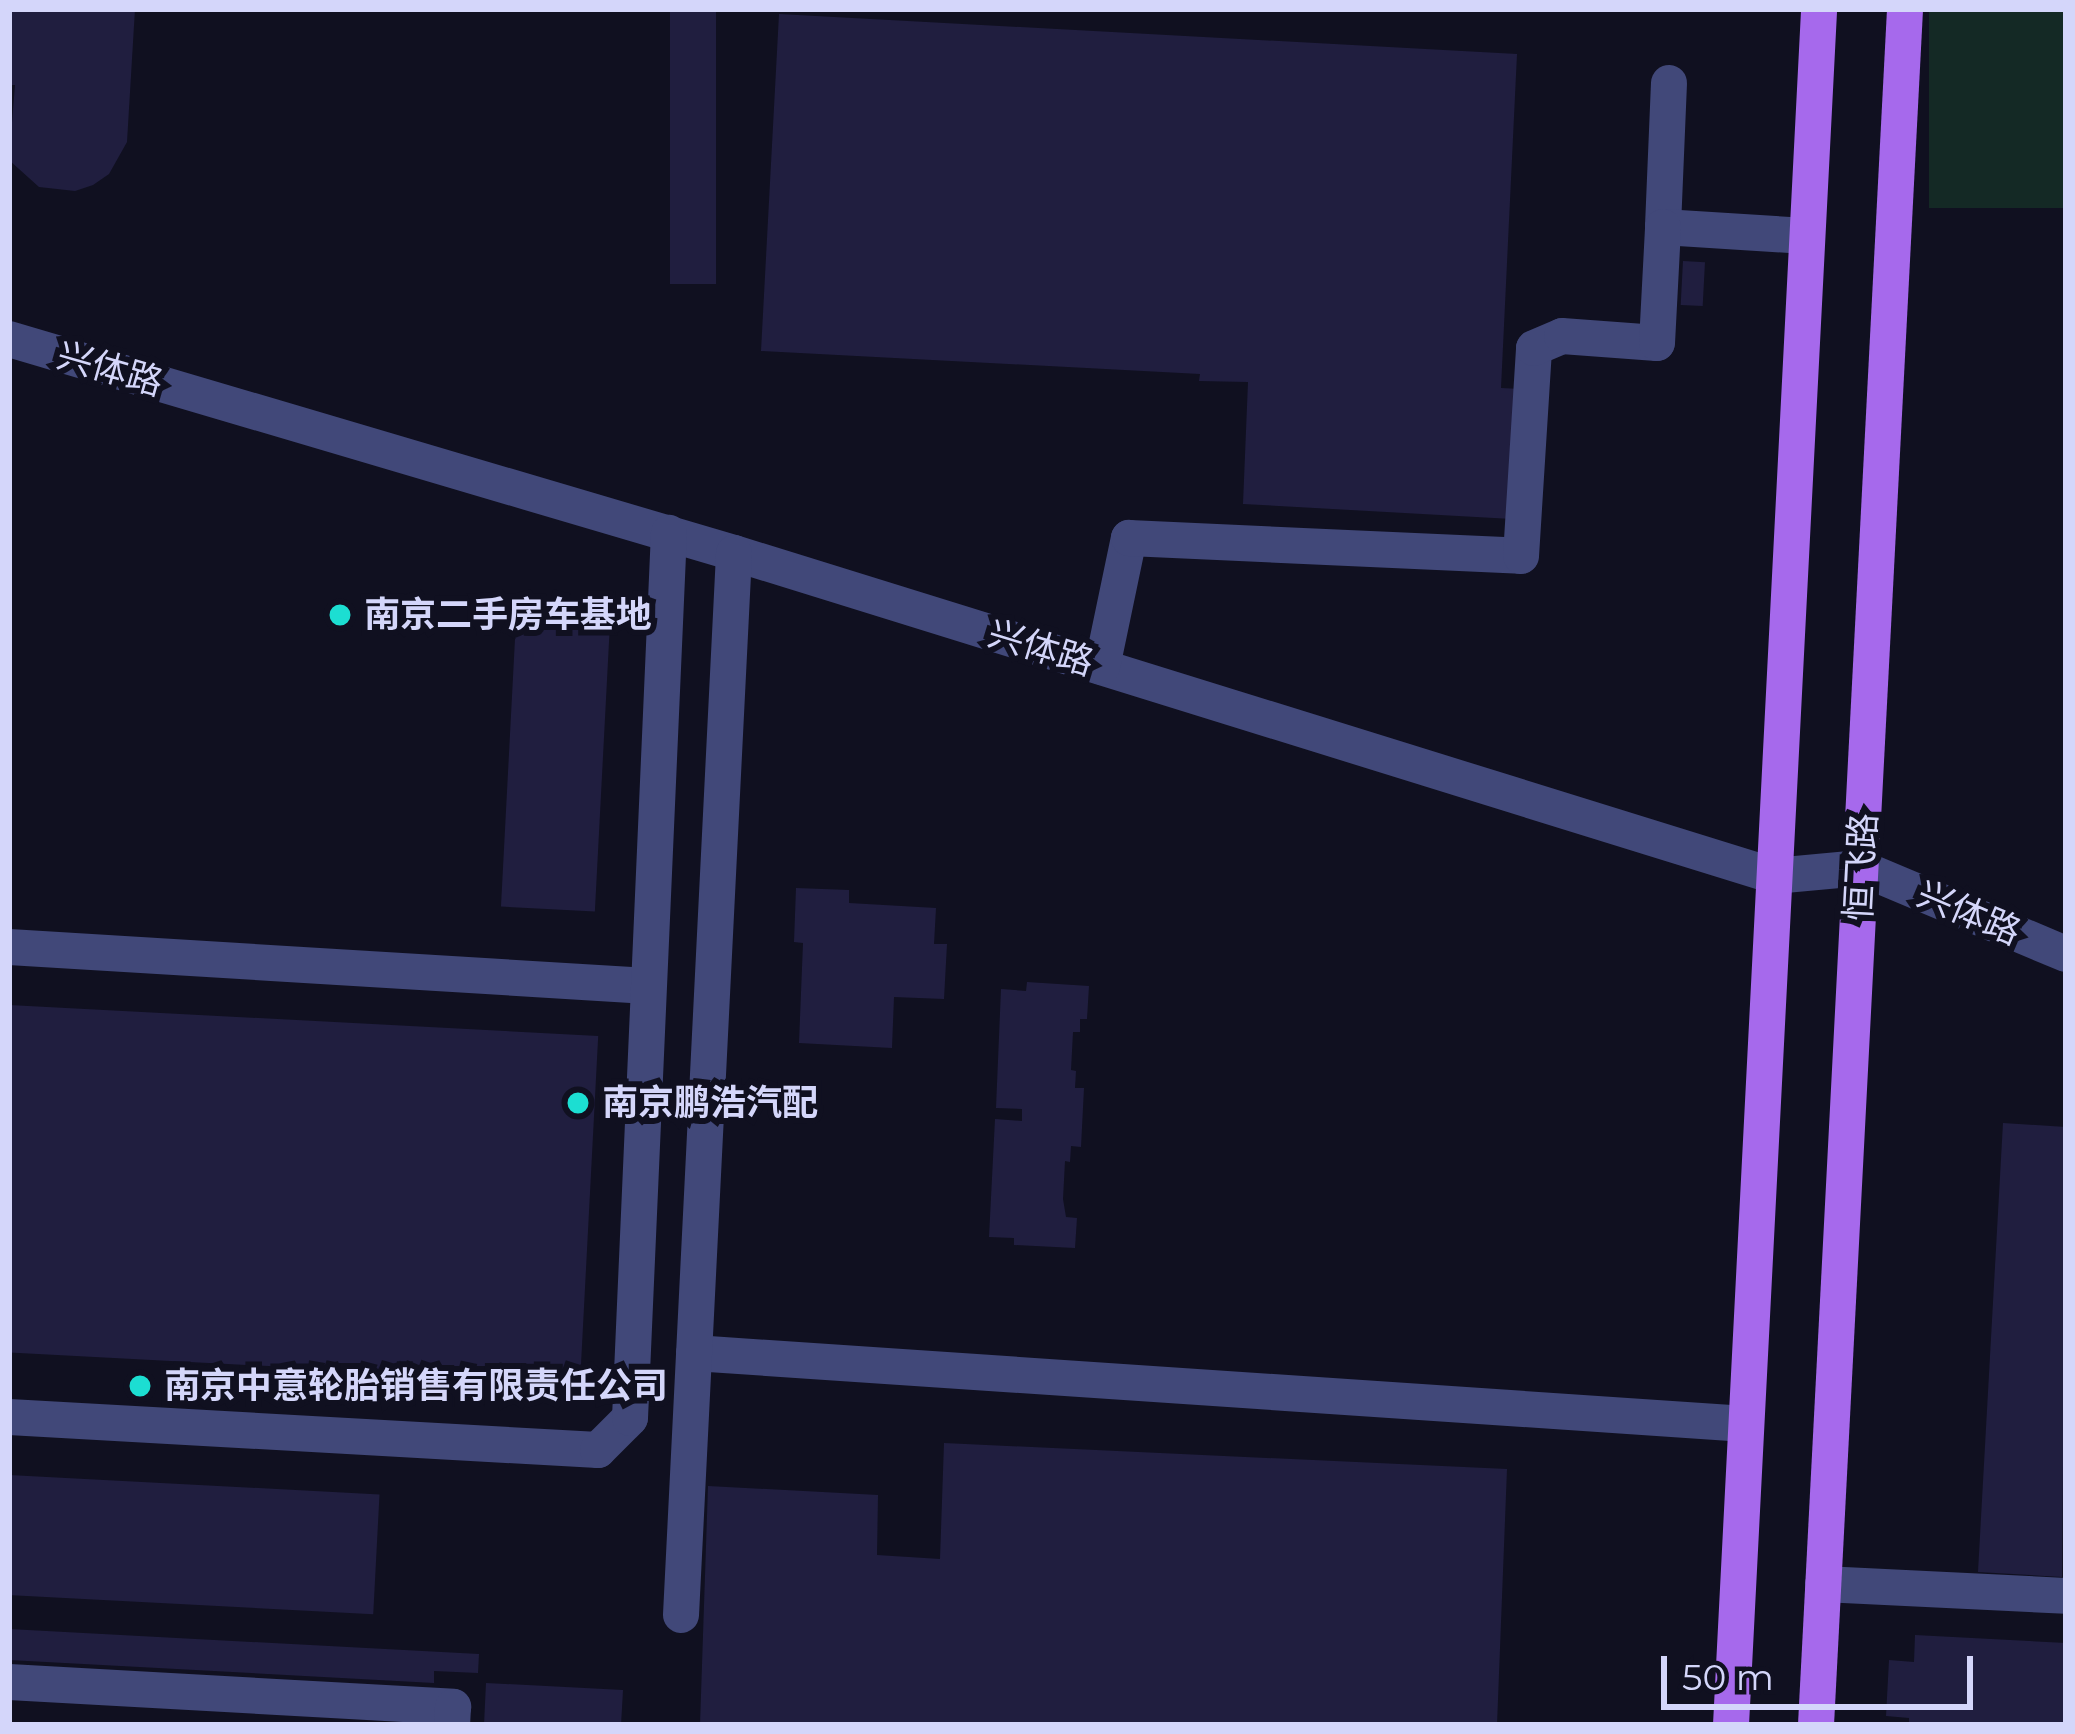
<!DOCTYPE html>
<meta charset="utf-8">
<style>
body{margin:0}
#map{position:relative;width:2075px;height:1734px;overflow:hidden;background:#101020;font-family:Montserrat,"Noto Sans SC",sans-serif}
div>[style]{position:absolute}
.green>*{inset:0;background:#142925;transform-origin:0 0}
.building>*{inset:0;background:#201e3f;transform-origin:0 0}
.minor>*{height:36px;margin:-18px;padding:0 18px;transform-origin:18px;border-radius:18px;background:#414879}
.major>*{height:36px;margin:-18px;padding:0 18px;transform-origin:18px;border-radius:18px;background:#a669ec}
.dots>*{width:33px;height:33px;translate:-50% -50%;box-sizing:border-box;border:6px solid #101020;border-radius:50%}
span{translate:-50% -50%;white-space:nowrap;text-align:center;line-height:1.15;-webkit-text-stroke:12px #101020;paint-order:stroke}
.street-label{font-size:36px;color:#d4d6fa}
.poi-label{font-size:36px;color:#d4d6fa;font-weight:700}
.left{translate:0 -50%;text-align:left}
.frame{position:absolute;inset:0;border:12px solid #d4d6fa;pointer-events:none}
.scale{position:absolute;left:1661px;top:1656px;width:312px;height:54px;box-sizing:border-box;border:6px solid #d4d6fa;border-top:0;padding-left:15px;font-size:36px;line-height:42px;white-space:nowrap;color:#d4d6fa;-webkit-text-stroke:9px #101020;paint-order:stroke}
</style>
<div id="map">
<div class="green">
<i style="left:1929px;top:9px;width:137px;height:199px"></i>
</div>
<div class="building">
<i style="clip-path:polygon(9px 9px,135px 9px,127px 142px,109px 174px,93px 185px,75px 191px,39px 187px,9px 160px,15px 85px,9px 85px)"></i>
<i style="left:670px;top:9px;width:46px;height:275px"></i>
<i style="clip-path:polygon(779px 14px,1517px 54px,1501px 388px,1521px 389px,1512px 519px,1243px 504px,1248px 382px,1199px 381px,1200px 374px,761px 351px)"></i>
<i style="left:1683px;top:261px;width:22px;height:44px;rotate:3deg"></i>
<i style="left:516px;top:620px;width:94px;height:287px;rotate:3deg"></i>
<i style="clip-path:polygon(796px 888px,849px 890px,849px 903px,936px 908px,934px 944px,947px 944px,944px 999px,894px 997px,892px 1048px,799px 1043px,803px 943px,794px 942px)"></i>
<i style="clip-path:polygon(1027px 982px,1089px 986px,1087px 1019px,1080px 1019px,1080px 1032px,1073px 1032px,1071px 1070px,1076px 1071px,1075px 1088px,1084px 1088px,1081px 1147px,1071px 1146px,1070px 1162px,1065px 1161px,1063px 1199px,1066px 1217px,1077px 1218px,1075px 1248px,1014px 1245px,1014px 1238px,989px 1237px,995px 1119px,1022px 1121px,1022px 1109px,996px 1108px,1001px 989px,1026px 991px)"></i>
<i style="left:9px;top:1005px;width:590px;height:347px;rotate:3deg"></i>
<i style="clip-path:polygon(2003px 1123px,2066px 1127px,2062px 1577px,1978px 1572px)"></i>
<i style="clip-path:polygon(944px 1443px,1507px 1469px,1497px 1725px,700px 1725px,708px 1486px,878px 1495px,877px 1555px,940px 1559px)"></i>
<i style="left:9px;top:1475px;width:371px;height:120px;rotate:3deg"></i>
<i style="clip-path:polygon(9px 1629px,479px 1654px,478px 1673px,434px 1671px,434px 1683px,9px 1660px)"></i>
<i style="clip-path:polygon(1915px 1635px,2066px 1643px,2066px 1725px,1909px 1725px,1909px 1718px,1886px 1716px,1889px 1660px,1914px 1662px)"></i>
<i style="clip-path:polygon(486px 1683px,623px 1690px,621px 1725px,484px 1725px)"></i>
</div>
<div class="minor">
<i style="left:1669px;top:83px;width:144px;rotate:92.4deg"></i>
<i style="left:1663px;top:227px;width:143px;rotate:3.6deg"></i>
<i style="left:9px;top:339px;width:756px;rotate:16.45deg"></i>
<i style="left:734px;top:553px;width:1089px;rotate:17.25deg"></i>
<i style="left:1774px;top:876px;width:87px;rotate:-5.3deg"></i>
<i style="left:1861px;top:868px;width:222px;rotate:22.8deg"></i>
<i style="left:1102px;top:667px;width:132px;rotate:-78.2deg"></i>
<i style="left:1129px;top:538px;width:392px;rotate:2.6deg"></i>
<i style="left:1521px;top:556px;width:208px;rotate:-86.4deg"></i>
<i style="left:1534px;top:348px;width:30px;rotate:-23deg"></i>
<i style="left:1562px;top:336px;width:95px;rotate:4.2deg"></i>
<i style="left:1657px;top:343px;width:116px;rotate:-87deg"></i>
<i style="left:9px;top:947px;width:640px;rotate:3.49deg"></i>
<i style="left:694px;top:1353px;width:1054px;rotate:3.86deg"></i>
<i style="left:9px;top:1417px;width:590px;rotate:3.21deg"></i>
<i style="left:598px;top:1450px;width:45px;rotate:-45deg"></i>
<i style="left:630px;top:1418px;width:886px;rotate:-87.48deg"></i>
<i style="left:1823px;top:1584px;width:243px;rotate:2.8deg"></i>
<i style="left:681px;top:1615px;width:1063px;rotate:-87.14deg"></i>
<i style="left:9px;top:1682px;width:445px;rotate:3.2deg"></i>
<i style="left:453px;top:1707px;width:18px;rotate:93deg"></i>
</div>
<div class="major">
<i style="left:1731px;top:1725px;width:1718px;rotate:-87.06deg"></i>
<i style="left:1816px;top:1725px;width:1718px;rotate:-87.03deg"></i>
</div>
<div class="dots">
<i style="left:340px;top:615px;background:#1cded2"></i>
<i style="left:578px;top:1103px;background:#1cded2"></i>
<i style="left:140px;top:1386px;background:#1cded2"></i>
</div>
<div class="street-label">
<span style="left:110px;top:369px;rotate:16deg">兴体路</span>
<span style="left:1041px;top:648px;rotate:17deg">兴体路</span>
<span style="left:1861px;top:867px;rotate:-87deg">恒飞路</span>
<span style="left:1969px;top:913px;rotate:23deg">兴体路</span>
</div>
<div class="poi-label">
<span class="left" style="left:364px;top:615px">南京二手房车基地</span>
<span class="left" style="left:602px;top:1103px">南京鹏浩汽配</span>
<span class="left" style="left:164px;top:1386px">南京中意轮胎销售有限责任公司</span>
</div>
<div class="frame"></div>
<div class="scale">50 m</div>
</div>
